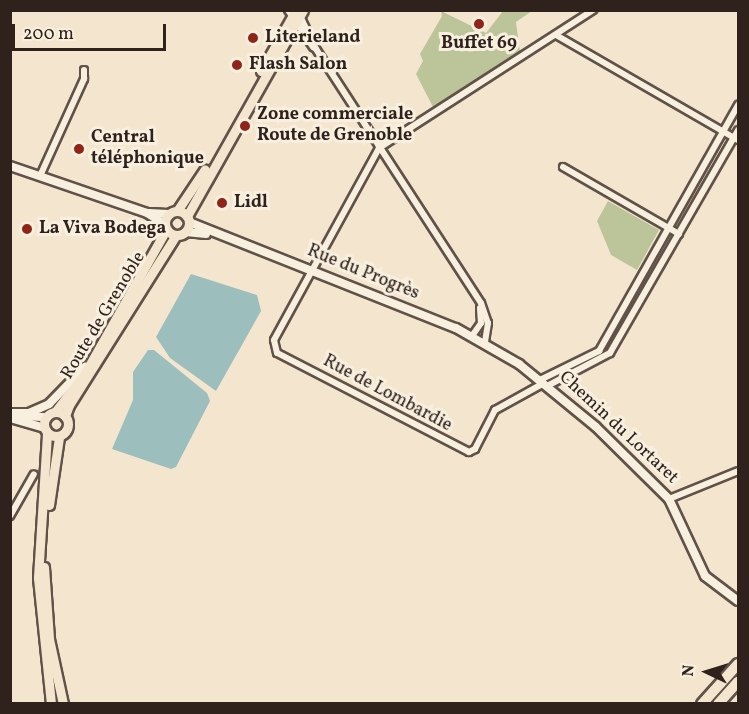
<!DOCTYPE html>
<meta charset="utf-8">
<style>
body{margin:0}
#map{position:relative;width:749px;height:714px;overflow:hidden;background:#f4e6ce;font-family:Vollkorn,serif}
div>[style]{position:absolute}
.green>*{inset:0;background:#bbc599}
.water>*{inset:0;background:#9cbebd}
.roads{filter:drop-shadow(2px 0 #605248) drop-shadow(-2px 0 #605248) drop-shadow(0 2px #605248) drop-shadow(0 -2px #605248)}
.minor>*{height:6px;margin:-3px;padding:0 3px;transform-origin:3px;border-radius:3px;background:#f8efdf}
.tertiary>*{height:8px;margin:-4px;padding:0 4px;transform-origin:4px;border-radius:4px;background:#f8efdf}
.secondary>*{height:8px;margin:-4px;padding:0 4px;transform-origin:4px;border-radius:4px;background:#f8efdf}
.primary>*{height:9px;margin:-4.5px;padding:0 4.5px;transform-origin:4.5px;border-radius:4.5px;background:#f4e6ce}
.primary>.ring{margin:-4.5px;padding:0;box-sizing:content-box;background:none;border:9px solid #f4e6ce;border-radius:50%}
.motorway>*{height:10px;margin:-5px;padding:0 5px;transform-origin:5px;border-radius:5px;background:#f4e6ce}
.dots>*{width:16px;height:16px;translate:-50% -50%;box-sizing:border-box;border:3px solid #f8efdf;border-radius:50%}
span{translate:-50% -50%;white-space:nowrap;text-align:center;line-height:1.15;-webkit-text-stroke:6px #f8efdf;paint-order:stroke}
.poi-label{font-size:18px;color:#2f211c;font-weight:700}
.left{translate:0 -50%;text-align:left}
.street-label{font-size:18px;color:#2f211c}
.frame{position:absolute;inset:0;border:12px solid #2f211c;pointer-events:none}
.north{position:absolute;left:677px;top:642px;width:60px;height:60px;-webkit-text-stroke:4px #f8efdf;paint-order:stroke;rotate:274deg;font-size:16px;font-weight:700;line-height:24px;text-align:center;color:#2f211c}
.north::after{content:'';display:block;margin:auto;width:21px;height:27px;background:#2f211c;clip-path:polygon(50% 0,100% 100%,50% 72%,0 100%)}
.scale{position:absolute;left:12px;top:24px;width:154px;height:27px;box-sizing:border-box;border:3px solid #2f211c;border-top:0;padding-left:8px;font-size:18px;line-height:21px;white-space:nowrap;color:#2f211c;-webkit-text-stroke:4px #f8efdf;paint-order:stroke}
</style>
<div id="map">
<div class="green">
<i style="clip-path:polygon(441px 11px,486px 33px,503px 11px,532px 11px,516px 22px,520px 52px,433px 107px,416px 74px,423px 61px,420px 54px,442px 16px)"></i>
<i style="clip-path:polygon(608px 201px,659px 230px,637px 270px,611px 255px,597px 221px)"></i>
</div>
<div class="water">
<i style="clip-path:polygon(191px 274px,257px 295px,261px 311px,216px 391px,170px 358px,156px 337px)"></i>
<i style="clip-path:polygon(148px 350px,154px 350px,207px 393px,210px 401px,176px 467px,171px 469px,112px 449px,133px 400px,133px 372px)"></i>
</div>
<div class="roads">
<div class="minor">
<i style="left:288px;top:10px;width:45px;rotate:56deg"></i>
<i style="left:300px;top:16px;width:37px;rotate:64deg"></i>
<i style="left:316px;top:49px;width:303px;rotate:57deg"></i>
<i style="left:481px;top:303px;width:21px;rotate:71deg"></i>
<i style="left:488px;top:323px;width:19px;rotate:99deg"></i>
<i style="left:556px;top:35px;width:210px;rotate:30deg"></i>
<i style="left:563px;top:167px;width:134px;rotate:30deg"></i>
<i style="left:40px;top:176px;width:107px;rotate:-65.6deg"></i>
<i style="left:84px;top:79px;width:9px;rotate:-90deg"></i>
<i style="left:472px;top:336px;width:16px;rotate:-55deg"></i>
<i style="left:481px;top:323px;width:15px;rotate:-94deg"></i>
<i style="left:542px;top:379px;width:64px;rotate:-26.2deg"></i>
<i style="left:599px;top:351px;width:283px;rotate:-60.5deg"></i>
<i style="left:544px;top:383px;width:56px;rotate:151.1deg"></i>
<i style="left:495px;top:410px;width:44px;rotate:117.1deg"></i>
<i style="left:475px;top:449px;width:7px;rotate:153deg"></i>
<i style="left:469px;top:452px;width:216px;rotate:-152.7deg"></i>
<i style="left:277px;top:353px;width:13px;rotate:-103deg"></i>
<i style="left:274px;top:340px;width:219px;rotate:-61.3deg"></i>
<i style="left:379px;top:148px;width:255px;rotate:-32.8deg"></i>
<i style="left:549px;top:385px;width:69px;rotate:-27.7deg"></i>
<i style="left:610px;top:353px;width:257px;rotate:-60.1deg"></i>
<i style="left:669px;top:499px;width:74px;rotate:-22.1deg"></i>
<i style="left:10px;top:516px;width:48px;rotate:-60.3deg"></i>
</div>
<div class="tertiary">
<i style="left:10px;top:166px;width:145px;rotate:18.9deg"></i>
<i style="left:147px;top:213px;width:20px;rotate:33deg"></i>
<i style="left:149px;top:213px;width:19px;rotate:3deg"></i>
<i style="left:10px;top:413px;width:19px"></i>
<i style="left:29px;top:413px;width:22px;rotate:-24deg"></i>
<i style="left:49px;top:404px;width:52px;rotate:-45.8deg"></i>
<i style="left:24px;top:416px;width:22px;rotate:3deg"></i>
<i style="left:10px;top:418px;width:35px;rotate:16deg"></i>
</div>
<div class="secondary">
<i style="left:189px;top:222px;width:287px;rotate:21.7deg"></i>
<i style="left:456px;top:328px;width:73px;rotate:29.7deg"></i>
<i style="left:519px;top:364px;width:99px;rotate:39.3deg"></i>
<i style="left:596px;top:427px;width:103px;rotate:44.6deg"></i>
<i style="left:669px;top:499px;width:85px;rotate:64.9deg"></i>
<i style="left:705px;top:576px;width:41px;rotate:37.1deg"></i>
<i style="left:186px;top:232px;width:20px;rotate:6deg"></i>
</div>
<div class="primary">
<i style="left:261px;top:71px;width:70px;rotate:-60.2deg"></i>
<i class="ring" style="left:165px;top:211px;width:15px;height:15px"></i>
<i style="left:177px;top:211px;width:50px;rotate:-56.3deg"></i>
<i style="left:187px;top:216px;width:236px;rotate:-60.6deg"></i>
<i class="ring" style="left:44px;top:412px;width:15px;height:15px"></i>
<i style="left:55px;top:412px;width:49px;rotate:-52.4deg"></i>
<i style="left:85px;top:373px;width:164px;rotate:-60.5deg"></i>
<i style="left:65px;top:416px;width:12px;rotate:-70deg"></i>
<i style="left:69px;top:405px;width:201px;rotate:-57.8deg"></i>
<i style="left:47px;top:434px;width:144px;rotate:93.6deg"></i>
<i style="left:38px;top:578px;width:127px;rotate:84.1deg"></i>
<i style="left:49px;top:505px;width:69px;rotate:-81.6deg"></i>
<i style="left:44px;top:567px;width:72px;rotate:86deg"></i>
<i style="left:49px;top:639px;width:66px;rotate:77.8deg"></i>
</div>
<div class="motorway">
<i style="left:702px;top:704px;width:54px;rotate:-48deg"></i>
<i style="left:718px;top:704px;width:30px;rotate:-48deg"></i>
</div>
</div>
<div class="dots">
<i style="left:479px;top:24px;background:#8f2418"></i>
<i style="left:253px;top:38px;background:#8f2418"></i>
<i style="left:237px;top:65px;background:#8f2418"></i>
<i style="left:245px;top:126px;background:#8f2418"></i>
<i style="left:79px;top:149px;background:#8f2418"></i>
<i style="left:222px;top:203px;background:#8f2418"></i>
<i style="left:27px;top:229px;background:#8f2418"></i>
</div>
<div class="poi-label">
<span class="left" style="left:265px;top:38px">Literieland</span>
<span style="left:479px;top:44px">Buffet 69</span>
<span class="left" style="left:249px;top:65px">Flash Salon</span>
<span class="left" style="left:257px;top:126px">Zone commerciale<br>Route de Grenoble</span>
<span class="left" style="left:91px;top:149px">Central<br>téléphonique</span>
<span class="left" style="left:234px;top:203px">Lidl</span>
<span class="left" style="left:39px;top:229px">La Viva Bodega</span>
</div>
<div class="street-label">
<span style="left:363px;top:273px;rotate:22deg">Rue du Progrès</span>
<span style="left:104px;top:316px;rotate:-59deg">Route de Grenoble</span>
<span style="left:387px;top:394px;rotate:28deg">Rue de Lombardie</span>
<span style="left:618px;top:428px;rotate:43deg">Chemin du Lortaret</span>
</div>
<div class="frame"></div>
<div class="north">N</div>
<div class="scale">200 m</div>
</div>
